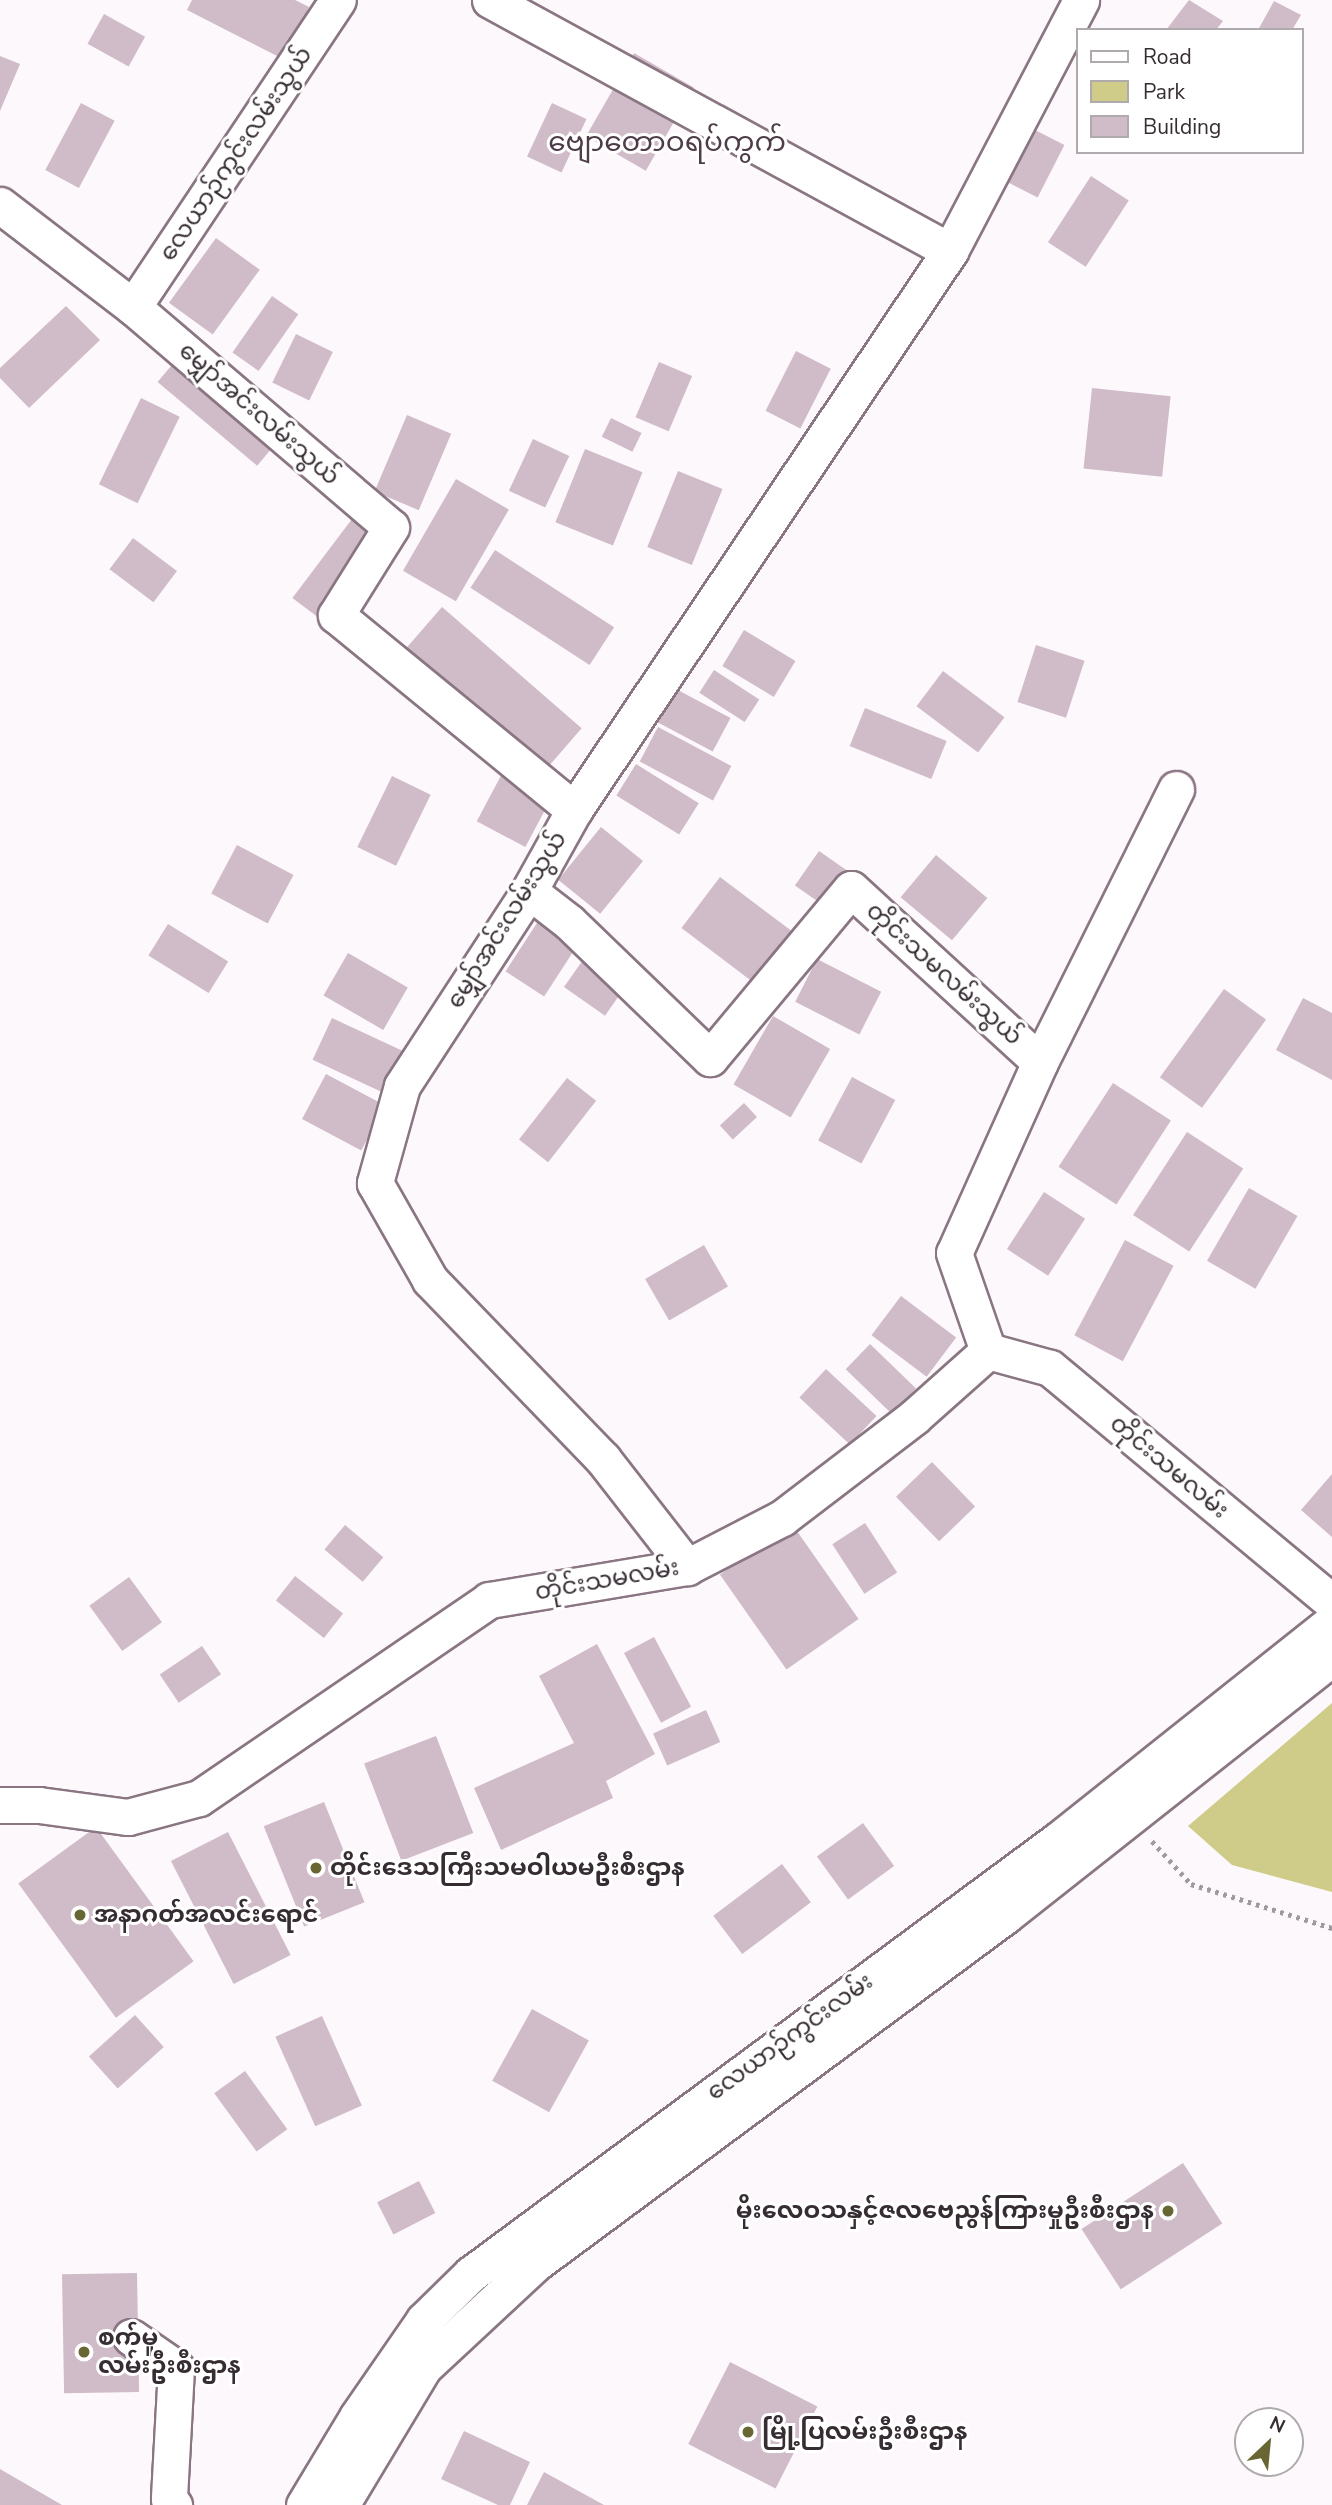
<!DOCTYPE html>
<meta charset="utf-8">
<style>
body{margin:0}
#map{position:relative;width:1332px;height:2505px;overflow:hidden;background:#fdf8fb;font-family:"Nunito Sans","Noto Sans Myanmar",sans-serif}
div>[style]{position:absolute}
.green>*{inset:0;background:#cecc88}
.building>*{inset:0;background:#d0bbc8;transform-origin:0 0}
.path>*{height:4.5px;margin-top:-2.25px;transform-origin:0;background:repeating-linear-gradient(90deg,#a0999d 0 3.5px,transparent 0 8.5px)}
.roads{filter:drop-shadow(2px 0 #8a7683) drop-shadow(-2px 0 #8a7683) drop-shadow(0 2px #8a7683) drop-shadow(0 -2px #8a7683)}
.minor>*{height:35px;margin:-17.5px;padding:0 17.5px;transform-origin:17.5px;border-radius:17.5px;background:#fff}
.dots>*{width:19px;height:19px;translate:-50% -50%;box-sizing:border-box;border:4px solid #fff;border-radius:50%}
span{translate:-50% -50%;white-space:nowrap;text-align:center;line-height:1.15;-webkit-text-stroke:6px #fff;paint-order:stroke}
.street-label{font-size:24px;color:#362d33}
.poi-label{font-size:24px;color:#362d33;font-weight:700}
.left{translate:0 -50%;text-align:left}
.right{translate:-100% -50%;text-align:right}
.quarter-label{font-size:28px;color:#4e3c48}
.legend{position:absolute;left:1076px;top:28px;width:228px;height:126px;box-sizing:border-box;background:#fff;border:2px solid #afabad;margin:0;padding:9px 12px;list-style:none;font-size:21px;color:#362d33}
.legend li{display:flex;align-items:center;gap:14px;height:35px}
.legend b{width:35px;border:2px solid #afabad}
.north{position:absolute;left:1234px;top:2407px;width:70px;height:70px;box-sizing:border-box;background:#fff;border:2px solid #afabad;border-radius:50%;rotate:26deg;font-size:19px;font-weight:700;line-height:28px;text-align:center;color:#362d33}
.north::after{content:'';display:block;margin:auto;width:24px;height:32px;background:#686632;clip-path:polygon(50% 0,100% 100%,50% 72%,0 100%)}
</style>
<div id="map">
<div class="green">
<i style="clip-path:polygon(1332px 1703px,1332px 1892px,1232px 1865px,1188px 1826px)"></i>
</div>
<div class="building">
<i style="clip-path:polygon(192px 0,295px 0,309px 7px,283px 59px,187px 10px)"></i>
<i style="clip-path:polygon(1189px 0,1223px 21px,1216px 30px,1166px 30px)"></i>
<i style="clip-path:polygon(1274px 1px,1301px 15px,1292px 30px,1258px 30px)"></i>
<i style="left:104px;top:14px;width:47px;height:34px;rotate:29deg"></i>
<i style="left:634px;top:53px;width:69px;height:96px;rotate:30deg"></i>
<i style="clip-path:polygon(0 56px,20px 64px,0 111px)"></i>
<i style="left:81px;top:103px;width:38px;height:76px;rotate:28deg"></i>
<i style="left:552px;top:103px;width:38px;height:59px;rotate:25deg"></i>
<i style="left:1035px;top:130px;width:33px;height:59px;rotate:27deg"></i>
<i style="left:1091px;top:176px;width:45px;height:79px;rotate:33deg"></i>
<i style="left:216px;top:238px;width:54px;height:80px;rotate:36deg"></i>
<i style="left:272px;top:296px;width:32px;height:69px;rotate:35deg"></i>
<i style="clip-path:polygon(66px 306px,100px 340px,29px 408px,0 378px,0 368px)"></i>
<i style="left:296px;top:334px;width:41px;height:54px;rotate:26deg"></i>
<i style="left:796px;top:351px;width:39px;height:67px;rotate:27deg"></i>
<i style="left:182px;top:353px;width:130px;height:38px;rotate:40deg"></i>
<i style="left:659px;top:362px;width:36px;height:60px;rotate:23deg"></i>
<i style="left:1092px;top:388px;width:79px;height:81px;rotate:6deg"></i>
<i style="left:141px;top:398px;width:43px;height:96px;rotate:26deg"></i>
<i style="left:407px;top:415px;width:48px;height:83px;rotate:23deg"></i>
<i style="left:611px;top:418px;width:34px;height:21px;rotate:26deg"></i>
<i style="left:533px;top:439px;width:40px;height:57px;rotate:25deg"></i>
<i style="left:585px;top:449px;width:62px;height:79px;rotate:22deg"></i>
<i style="left:678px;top:471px;width:48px;height:82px;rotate:22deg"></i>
<i style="left:456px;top:479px;width:61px;height:106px;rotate:30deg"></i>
<i style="left:358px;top:511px;width:40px;height:109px;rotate:37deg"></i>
<i style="left:133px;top:538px;width:55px;height:39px;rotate:37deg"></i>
<i style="left:495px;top:550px;width:142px;height:45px;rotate:33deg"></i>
<i style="left:442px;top:607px;width:185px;height:57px;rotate:41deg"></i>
<i style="left:744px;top:630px;width:60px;height:42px;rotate:31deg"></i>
<i style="left:1036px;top:645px;width:51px;height:60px;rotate:18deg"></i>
<i style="left:714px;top:670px;width:54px;height:27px;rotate:33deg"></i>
<i style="left:943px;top:671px;width:77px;height:44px;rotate:37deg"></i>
<i style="left:674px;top:688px;width:64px;height:38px;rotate:28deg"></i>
<i style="left:865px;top:708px;width:88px;height:41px;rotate:22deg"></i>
<i style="left:658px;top:727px;width:83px;height:39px;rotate:28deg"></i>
<i style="left:636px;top:764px;width:74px;height:37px;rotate:32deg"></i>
<i style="left:504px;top:770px;width:55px;height:58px;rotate:28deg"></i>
<i style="left:392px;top:776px;width:43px;height:79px;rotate:26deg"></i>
<i style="left:601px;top:827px;width:54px;height:68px;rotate:39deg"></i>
<i style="left:237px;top:845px;width:64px;height:55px;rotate:28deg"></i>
<i style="left:819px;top:851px;width:35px;height:42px;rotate:35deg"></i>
<i style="left:936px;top:855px;width:67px;height:55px;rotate:40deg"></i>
<i style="left:720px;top:877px;width:91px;height:64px;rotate:37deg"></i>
<i style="left:548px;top:906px;width:46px;height:78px;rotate:33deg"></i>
<i style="left:168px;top:924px;width:71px;height:37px;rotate:32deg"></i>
<i style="left:599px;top:937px;width:50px;height:61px;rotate:35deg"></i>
<i style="left:348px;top:953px;width:69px;height:49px;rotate:30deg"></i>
<i style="left:817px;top:959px;width:72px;height:48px;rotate:27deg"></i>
<i style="left:1224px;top:989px;width:52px;height:109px;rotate:36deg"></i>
<i style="clip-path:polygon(1303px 998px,1332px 1013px,1332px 1080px,1276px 1050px)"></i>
<i style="left:773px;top:1016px;width:66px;height:79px;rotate:30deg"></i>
<i style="left:332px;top:1018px;width:93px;height:46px;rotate:25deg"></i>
<i style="left:326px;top:1074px;width:67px;height:51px;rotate:28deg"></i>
<i style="left:852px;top:1077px;width:49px;height:72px;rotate:28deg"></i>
<i style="left:567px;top:1078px;width:37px;height:78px;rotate:38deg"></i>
<i style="left:1113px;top:1083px;width:69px;height:100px;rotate:33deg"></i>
<i style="left:744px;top:1103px;width:19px;height:33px;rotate:47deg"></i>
<i style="left:1187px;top:1132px;width:67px;height:99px;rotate:33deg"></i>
<i style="left:1249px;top:1188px;width:56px;height:84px;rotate:30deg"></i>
<i style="left:1044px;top:1192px;width:49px;height:68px;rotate:33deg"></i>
<i style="left:1125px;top:1240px;width:55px;height:108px;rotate:28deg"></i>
<i style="left:704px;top:1245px;width:48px;height:68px;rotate:60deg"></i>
<i style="left:901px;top:1296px;width:69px;height:49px;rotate:37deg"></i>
<i style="left:870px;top:1344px;width:64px;height:35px;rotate:44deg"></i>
<i style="left:826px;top:1369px;width:69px;height:39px;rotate:43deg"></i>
<i style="left:932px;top:1462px;width:62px;height:50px;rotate:46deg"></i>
<i style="clip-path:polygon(1332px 1474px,1332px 1537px,1301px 1510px)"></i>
<i style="left:865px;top:1523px;width:59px;height:39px;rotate:57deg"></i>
<i style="left:792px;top:1524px;width:116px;height:88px;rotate:55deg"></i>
<i style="left:345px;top:1525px;width:50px;height:32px;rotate:40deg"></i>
<i style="left:295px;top:1576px;width:61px;height:31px;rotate:38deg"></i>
<i style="left:129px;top:1577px;width:56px;height:49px;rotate:54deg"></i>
<i style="left:654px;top:1637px;width:79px;height:34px;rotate:62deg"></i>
<i style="clip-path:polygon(597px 1644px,655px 1754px,606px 1781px,613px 1798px,501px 1850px,474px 1788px,574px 1743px,539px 1676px)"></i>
<i style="left:202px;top:1646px;width:34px;height:51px;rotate:56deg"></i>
<i style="left:706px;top:1710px;width:35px;height:58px;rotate:66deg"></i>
<i style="left:436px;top:1736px;width:104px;height:77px;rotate:69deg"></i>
<i style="left:324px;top:1802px;width:108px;height:65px;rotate:68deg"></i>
<i style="left:863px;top:1823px;width:53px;height:57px;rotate:54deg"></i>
<i style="left:96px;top:1827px;width:166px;height:96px;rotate:54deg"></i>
<i style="left:228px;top:1832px;width:138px;height:64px;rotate:63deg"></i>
<i style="left:782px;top:1864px;width:48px;height:86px;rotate:53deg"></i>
<i style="left:532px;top:2009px;width:65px;height:82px;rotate:29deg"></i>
<i style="left:135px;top:2015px;width:43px;height:62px;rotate:48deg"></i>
<i style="left:322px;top:2016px;width:98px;height:51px;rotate:66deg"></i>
<i style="left:245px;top:2071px;width:72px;height:38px;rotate:54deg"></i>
<i style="left:1183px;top:2163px;width:72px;height:121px;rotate:57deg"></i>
<i style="left:419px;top:2181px;width:36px;height:47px;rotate:63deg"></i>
<i style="left:137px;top:2273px;width:119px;height:75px;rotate:89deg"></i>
<i style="left:730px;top:2362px;width:98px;height:92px;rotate:27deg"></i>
<i style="clip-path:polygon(464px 2431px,530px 2462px,510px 2505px,498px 2505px,441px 2479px)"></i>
<i style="clip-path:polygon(0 2469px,62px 2505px,0 2505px)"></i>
<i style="clip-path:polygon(544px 2472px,604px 2505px,527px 2505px)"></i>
</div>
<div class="path">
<i style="left:1152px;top:1841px;width:58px;rotate:47.8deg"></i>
<i style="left:1191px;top:1884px;width:148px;rotate:17.3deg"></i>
</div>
<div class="roads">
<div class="minor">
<i style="left:490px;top:0;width:524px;rotate:28.62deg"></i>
<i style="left:950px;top:251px;width:283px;rotate:-62.4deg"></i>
<i style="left:0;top:205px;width:168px;rotate:37.5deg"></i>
<i style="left:133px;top:307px;width:339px;rotate:40.5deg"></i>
<i style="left:391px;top:527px;width:104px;rotate:122deg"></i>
<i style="left:336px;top:615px;width:308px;rotate:39.3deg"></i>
<i style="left:574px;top:810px;width:93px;rotate:119.1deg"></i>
<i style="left:529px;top:891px;width:233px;rotate:123.1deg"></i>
<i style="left:402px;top:1086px;width:101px;rotate:105.6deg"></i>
<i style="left:375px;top:1183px;width:112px;rotate:60.4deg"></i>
<i style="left:430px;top:1280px;width:249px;rotate:46deg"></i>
<i style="left:603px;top:1459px;width:137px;rotate:52.1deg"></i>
<i style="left:133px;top:307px;width:369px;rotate:-56.3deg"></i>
<i style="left:574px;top:810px;width:674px;rotate:-56.07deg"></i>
<i style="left:529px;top:891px;width:51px;rotate:37.8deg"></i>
<i style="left:569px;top:922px;width:196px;rotate:44deg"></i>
<i style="left:710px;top:1058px;width:220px;rotate:-50.2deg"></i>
<i style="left:851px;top:889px;width:256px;rotate:42.5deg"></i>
<i style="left:1040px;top:1062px;width:209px;rotate:114.2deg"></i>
<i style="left:954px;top:1253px;width:104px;rotate:70.9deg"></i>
<i style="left:1040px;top:1062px;width:305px;rotate:-63.5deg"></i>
<i style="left:0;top:1805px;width:39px"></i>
<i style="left:39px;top:1805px;width:90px;rotate:7.7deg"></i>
<i style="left:128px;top:1817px;width:73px;rotate:-15deg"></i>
<i style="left:199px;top:1798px;width:351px;rotate:-34.3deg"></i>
<i style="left:489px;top:1600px;width:201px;rotate:-9.5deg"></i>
<i style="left:687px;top:1567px;width:107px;rotate:-27.3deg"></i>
<i style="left:782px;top:1518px;width:166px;rotate:-37.4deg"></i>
<i style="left:914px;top:1417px;width:99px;rotate:-41.7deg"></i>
<i style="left:988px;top:1351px;width:64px;rotate:15.3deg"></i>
<i style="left:1050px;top:1368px;width:366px;rotate:39.7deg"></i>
<i style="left:131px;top:2337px;width:55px;rotate:34.6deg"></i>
<i style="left:176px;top:2368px;width:131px;rotate:93.1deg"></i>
<i style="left:169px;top:2499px;width:8px;rotate:50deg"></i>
<i style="left:304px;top:2505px;width:103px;rotate:-58.9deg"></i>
<i style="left:357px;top:2417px;width:118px;rotate:-55.4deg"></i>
<i style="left:424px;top:2320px;width:66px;rotate:-44.4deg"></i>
<i style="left:471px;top:2274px;width:730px;rotate:-36.48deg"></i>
<i style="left:1058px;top:1840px;width:350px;rotate:-38.5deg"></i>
<i style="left:341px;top:2505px;width:161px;rotate:-59deg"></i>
<i style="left:424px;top:2367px;width:153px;rotate:-42.9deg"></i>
<i style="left:536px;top:2263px;width:583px;rotate:-36.5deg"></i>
<i style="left:1005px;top:1916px;width:417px;rotate:-38.3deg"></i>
</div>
</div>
<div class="dots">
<i style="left:316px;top:1868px;background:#686632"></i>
<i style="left:80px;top:1915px;background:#686632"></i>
<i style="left:1168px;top:2211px;background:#686632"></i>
<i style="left:84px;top:2352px;background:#686632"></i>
<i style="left:748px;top:2432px;background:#686632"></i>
</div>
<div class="street-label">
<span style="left:236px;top:154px;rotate:-56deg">လေယာဉ်ကွင်းလမ်းသွယ်</span>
<span style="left:259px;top:414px;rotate:41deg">မျှော်အင်းလမ်းသွယ်</span>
<span style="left:507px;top:920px;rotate:-58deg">မျှော်အင်းလမ်းသွယ်</span>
<span style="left:944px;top:974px;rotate:42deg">တိုင်းသမလမ်းသွယ်</span>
<span style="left:1169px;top:1467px;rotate:40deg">တိုင်းသမလမ်း</span>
<span style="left:607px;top:1580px;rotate:-10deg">တိုင်းသမလမ်း</span>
<span style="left:790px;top:2037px;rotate:-36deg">လေယာဉ်ကွင်းလမ်း</span>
</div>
<div class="poi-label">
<span class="left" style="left:330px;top:1868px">တိုင်းဒေသကြီးသမဝါယမဦးစီးဌာန</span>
<span class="left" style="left:94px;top:1915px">အနာဂတ်အလင်းရောင်</span>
<span class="right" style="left:1154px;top:2211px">မိုးလေဝသနှင့်ဇလဗေညွန်ကြားမှုဦးစီးဌာန</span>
<span class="left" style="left:98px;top:2352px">စက်မူ<br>လမ်းဦးစီးဌာန</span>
<span class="left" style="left:762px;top:2432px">မြို့ပြလမ်းဦးစီးဌာန</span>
</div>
<div class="quarter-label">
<span style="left:667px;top:142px">ဗျောတောဝရပ်ကွက်</span>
</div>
<ul class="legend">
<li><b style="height:9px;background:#fff"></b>Road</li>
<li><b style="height:19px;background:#cecc88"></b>Park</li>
<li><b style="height:19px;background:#d0bbc8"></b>Building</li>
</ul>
<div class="north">N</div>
</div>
